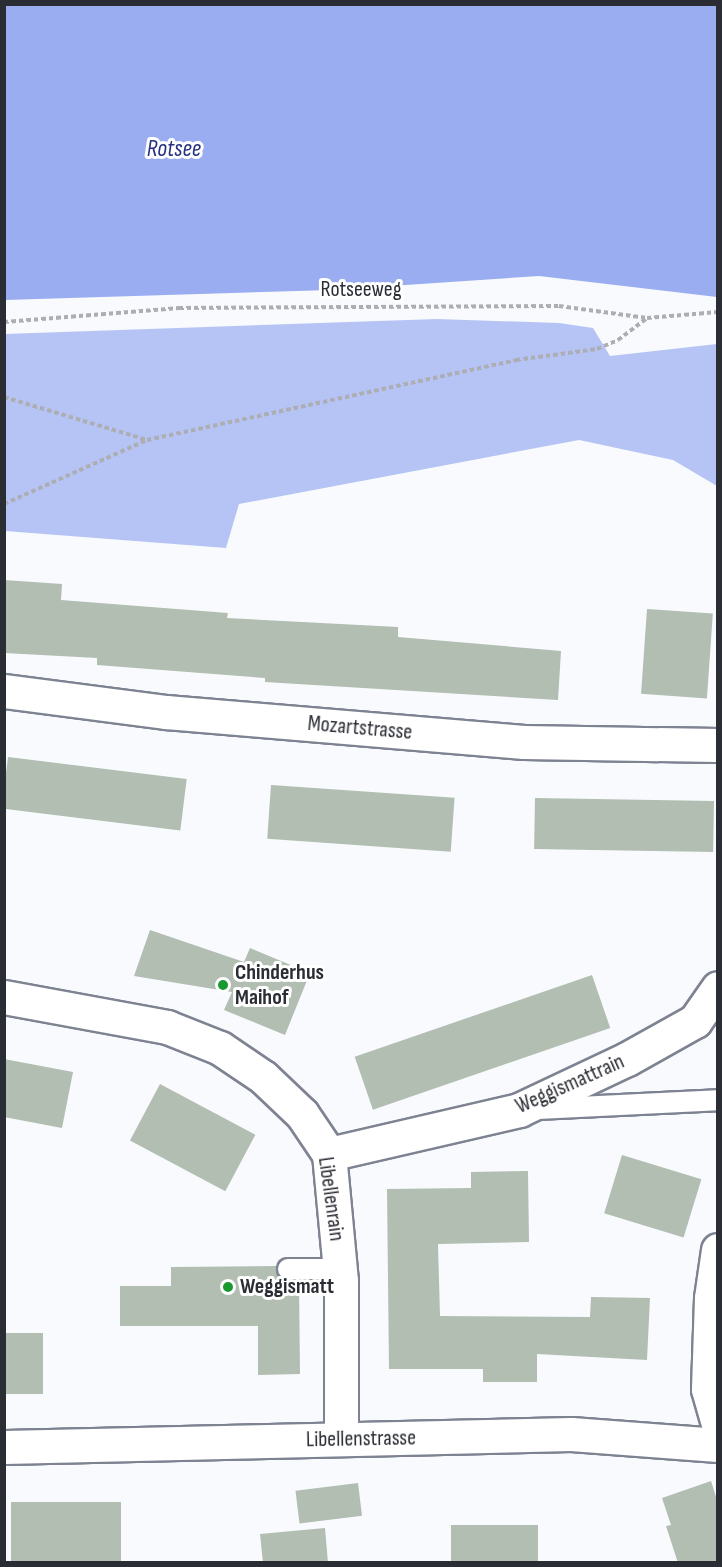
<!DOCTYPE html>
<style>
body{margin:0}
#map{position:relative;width:722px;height:1567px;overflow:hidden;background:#f9fafe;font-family:"Sofia Sans Condensed",sans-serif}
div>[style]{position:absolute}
.green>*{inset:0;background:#b5c4f5}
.water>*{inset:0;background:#99adf0}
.building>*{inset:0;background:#b1beb1;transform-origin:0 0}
.path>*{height:4px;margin-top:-2px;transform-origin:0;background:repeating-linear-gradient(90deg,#adaeb3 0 4.5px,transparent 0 7.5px)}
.roads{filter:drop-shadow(2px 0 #7e8392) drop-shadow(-2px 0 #7e8392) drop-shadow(0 2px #7e8392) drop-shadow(0 -2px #7e8392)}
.service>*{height:20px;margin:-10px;padding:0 10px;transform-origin:10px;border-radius:10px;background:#fff}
.minor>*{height:33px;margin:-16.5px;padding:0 16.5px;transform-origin:16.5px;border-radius:16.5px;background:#fff}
.dots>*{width:16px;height:16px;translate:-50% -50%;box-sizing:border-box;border:3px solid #fff;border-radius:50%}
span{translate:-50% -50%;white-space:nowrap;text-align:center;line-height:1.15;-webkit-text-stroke:6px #fff;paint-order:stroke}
.street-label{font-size:22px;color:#2b2d34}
.poi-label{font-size:22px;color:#2b2d34;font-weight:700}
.left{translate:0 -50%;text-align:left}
.water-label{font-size:24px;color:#26327f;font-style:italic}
.frame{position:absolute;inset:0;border:6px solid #2b2d34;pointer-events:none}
</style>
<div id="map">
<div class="green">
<i style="clip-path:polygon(437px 319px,559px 323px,593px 328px,610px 356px,717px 344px,717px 486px,673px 460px,579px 440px,239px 504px,226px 548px,5px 531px,5px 334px)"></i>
</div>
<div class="water">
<i style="clip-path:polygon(5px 4px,717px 5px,717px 297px,539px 276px,331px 290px,5px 300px)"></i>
</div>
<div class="building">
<i style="clip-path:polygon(4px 580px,62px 584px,61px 600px,228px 613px,227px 618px,398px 627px,398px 637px,561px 651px,558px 700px,265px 682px,265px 678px,97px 665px,97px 658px,4px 653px)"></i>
<i style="left:647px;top:609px;width:66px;height:85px;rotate:4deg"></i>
<i style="left:8px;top:757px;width:180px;height:52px;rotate:7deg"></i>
<i style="left:271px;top:785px;width:184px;height:54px;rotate:4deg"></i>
<i style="left:535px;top:798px;width:179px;height:51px;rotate:1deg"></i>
<i style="clip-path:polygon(150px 930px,244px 962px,250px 948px,310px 973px,285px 1035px,224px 1010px,232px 992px,134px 976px)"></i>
<i style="left:592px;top:975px;width:56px;height:251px;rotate:71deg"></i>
<i style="clip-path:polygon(4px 1059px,73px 1072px,62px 1128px,4px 1117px)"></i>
<i style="left:160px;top:1084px;width:108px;height:64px;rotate:28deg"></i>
<i style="left:622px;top:1155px;width:83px;height:61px;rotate:17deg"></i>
<i style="clip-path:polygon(528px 1171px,529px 1242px,438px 1244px,440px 1316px,590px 1317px,591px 1297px,650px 1298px,647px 1360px,537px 1354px,537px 1382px,483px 1382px,483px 1369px,389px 1369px,387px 1189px,471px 1188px,471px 1172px)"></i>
<i style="clip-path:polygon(277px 1266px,280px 1283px,299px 1282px,300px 1374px,258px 1375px,258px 1326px,120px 1326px,120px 1286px,171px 1286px,171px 1267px)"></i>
<i style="left:4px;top:1333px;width:39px;height:61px"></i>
<i style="clip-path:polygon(711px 1481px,717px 1500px,717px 1563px,678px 1563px,666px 1526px,671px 1525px,662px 1498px)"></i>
<i style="left:358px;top:1483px;width:33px;height:63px;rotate:83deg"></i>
<i style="left:11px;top:1502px;width:110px;height:61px"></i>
<i style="left:451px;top:1525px;width:87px;height:38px"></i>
<i style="clip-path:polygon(325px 1528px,328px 1563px,263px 1563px,260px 1534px)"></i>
</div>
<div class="path">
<i style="left:4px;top:322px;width:176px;rotate:-4.6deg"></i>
<i style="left:179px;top:308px;width:380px;rotate:-0.3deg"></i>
<i style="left:559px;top:306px;width:89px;rotate:7.8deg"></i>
<i style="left:647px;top:318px;width:71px;rotate:-4.8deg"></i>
<i style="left:4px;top:397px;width:149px;rotate:16.7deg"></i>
<i style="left:4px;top:504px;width:157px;rotate:-24.1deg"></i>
<i style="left:147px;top:440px;width:378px;rotate:-12.2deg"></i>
<i style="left:516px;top:360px;width:82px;rotate:-7.7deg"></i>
<i style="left:597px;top:349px;width:23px;rotate:-23deg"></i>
<i style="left:618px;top:340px;width:35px;rotate:-37deg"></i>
</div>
<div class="roads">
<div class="service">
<i style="left:537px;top:1109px;width:181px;rotate:-2.8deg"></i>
<i style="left:288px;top:1269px;width:52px"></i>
</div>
<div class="minor">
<i style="left:4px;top:691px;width:163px;rotate:7.4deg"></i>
<i style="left:166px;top:712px;width:359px;rotate:4.8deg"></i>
<i style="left:524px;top:742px;width:194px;rotate:0.9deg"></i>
<i style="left:4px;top:997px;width:166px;rotate:10.4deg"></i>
<i style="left:167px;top:1027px;width:57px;rotate:21.6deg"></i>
<i style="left:220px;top:1048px;width:52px;rotate:34deg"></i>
<i style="left:263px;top:1077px;width:54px;rotate:43.5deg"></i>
<i style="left:302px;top:1114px;width:48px;rotate:56deg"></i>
<i style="left:329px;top:1154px;width:128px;rotate:84.6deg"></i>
<i style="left:341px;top:1281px;width:158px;rotate:90deg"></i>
<i style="left:329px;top:1154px;width:195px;rotate:-13deg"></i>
<i style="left:519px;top:1110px;width:119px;rotate:-25.3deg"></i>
<i style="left:627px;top:1059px;width:78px;rotate:-29.2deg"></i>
<i style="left:695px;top:1021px;width:40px;rotate:-55.1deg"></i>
<i style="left:718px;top:1250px;width:49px;rotate:98.3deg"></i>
<i style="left:711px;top:1298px;width:91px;rotate:91.9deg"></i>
<i style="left:708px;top:1389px;width:35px;rotate:74deg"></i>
<i style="left:4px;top:1447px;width:567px;rotate:-1.31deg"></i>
<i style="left:571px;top:1434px;width:147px;rotate:4.3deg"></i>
</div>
</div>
<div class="dots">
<i style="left:223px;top:985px;background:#179a30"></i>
<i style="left:228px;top:1287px;background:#179a30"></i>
</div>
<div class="street-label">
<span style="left:361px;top:290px">Rotseeweg</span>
<span style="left:360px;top:728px;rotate:5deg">Mozartstrasse</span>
<span style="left:570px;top:1084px;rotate:-24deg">Weggismattrain</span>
<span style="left:331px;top:1199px;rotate:82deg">Libellenrain</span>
<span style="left:361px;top:1439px;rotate:-1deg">Libellenstrasse</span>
</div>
<div class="poi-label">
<span class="left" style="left:235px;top:985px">Chinderhus<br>Maihof</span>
<span class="left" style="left:240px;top:1287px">Weggismatt</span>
</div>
<div class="water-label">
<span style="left:174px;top:149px">Rotsee</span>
</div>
<div class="frame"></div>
</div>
